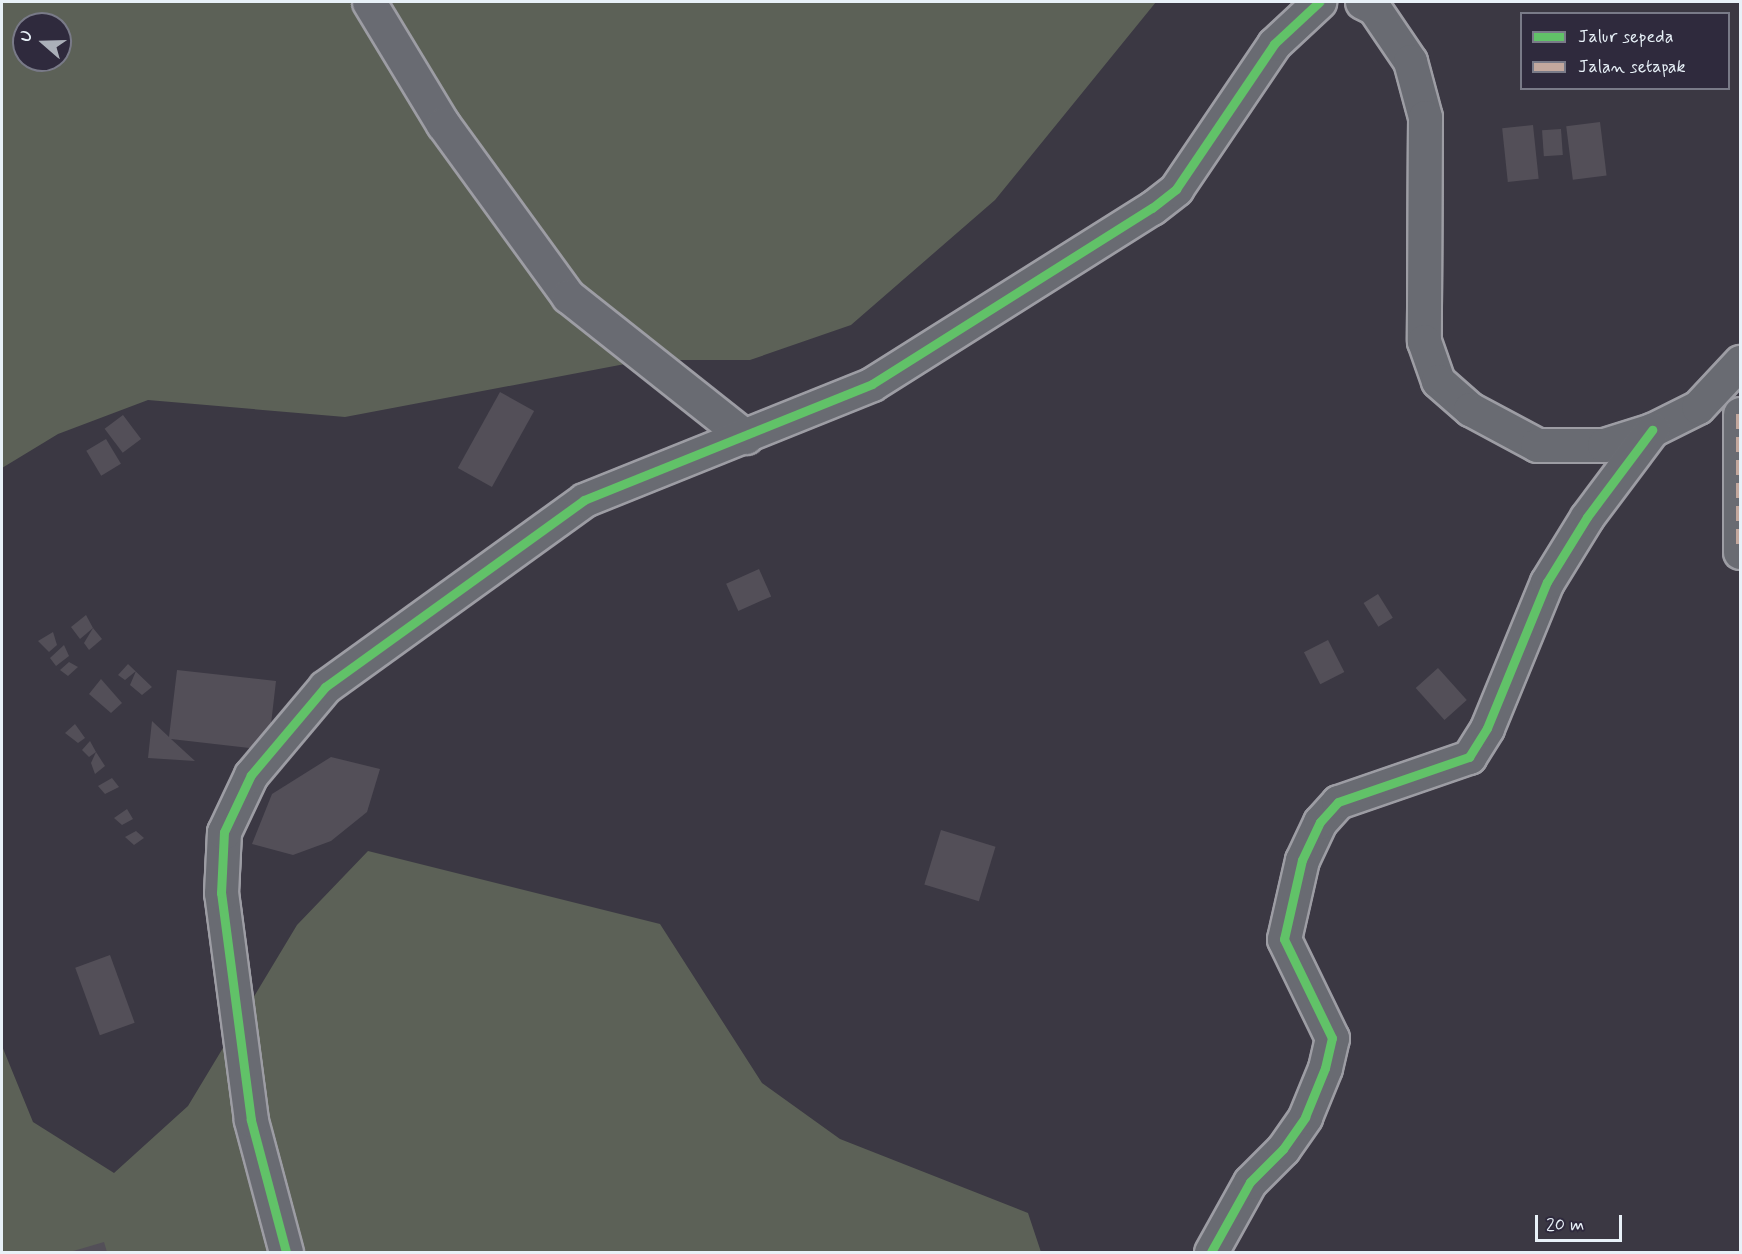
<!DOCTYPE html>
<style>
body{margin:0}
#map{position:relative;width:1742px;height:1254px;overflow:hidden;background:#3b3843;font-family:Mynerve,sans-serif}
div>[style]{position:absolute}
.green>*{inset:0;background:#5c6157}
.building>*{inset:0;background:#534f58;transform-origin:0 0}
.roads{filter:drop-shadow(2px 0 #9d9da4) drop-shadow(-2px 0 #9d9da4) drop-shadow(0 2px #9d9da4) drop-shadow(0 -2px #9d9da4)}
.minor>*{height:33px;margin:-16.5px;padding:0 16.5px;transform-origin:16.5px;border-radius:16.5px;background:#696b72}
.quiet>*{height:8px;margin-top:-4px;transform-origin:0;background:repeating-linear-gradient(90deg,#c3a89e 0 15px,transparent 0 23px)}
.cycleway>*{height:9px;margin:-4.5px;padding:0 4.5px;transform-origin:4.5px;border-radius:4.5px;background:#61c268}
span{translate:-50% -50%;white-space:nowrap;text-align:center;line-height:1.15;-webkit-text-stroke:6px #2f2a3d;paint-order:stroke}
.frame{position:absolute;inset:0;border:3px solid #e8f1f8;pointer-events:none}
.legend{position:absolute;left:1520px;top:12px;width:210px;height:78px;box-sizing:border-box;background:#2f2a3d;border:2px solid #797a88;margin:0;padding:8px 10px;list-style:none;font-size:18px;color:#e8f1f8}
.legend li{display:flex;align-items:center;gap:12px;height:30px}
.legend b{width:30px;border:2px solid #797a88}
.north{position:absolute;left:12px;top:12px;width:60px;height:60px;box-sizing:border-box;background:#2f2a3d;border:2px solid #797a88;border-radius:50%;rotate:290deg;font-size:16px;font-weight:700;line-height:24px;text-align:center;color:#e8f1f8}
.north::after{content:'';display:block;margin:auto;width:21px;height:27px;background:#abb0b9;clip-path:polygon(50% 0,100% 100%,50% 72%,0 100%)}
.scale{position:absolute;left:1535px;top:1215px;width:87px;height:27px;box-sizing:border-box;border:3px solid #e8f1f8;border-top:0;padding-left:8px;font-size:18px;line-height:21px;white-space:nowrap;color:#e8f1f8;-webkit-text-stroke:4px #2f2a3d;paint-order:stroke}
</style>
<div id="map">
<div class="green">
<i style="clip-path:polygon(evenodd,2px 2px,1156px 2px,995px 200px,851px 325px,750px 360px,646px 360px,345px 417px,148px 400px,58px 434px,2px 468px,2px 2px,24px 24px,60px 24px,60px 60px,24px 60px,24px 24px)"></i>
<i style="clip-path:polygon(368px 851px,660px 924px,762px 1083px,840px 1139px,1028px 1213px,1041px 1252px,2px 1252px,2px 1046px,33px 1122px,114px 1173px,188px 1106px,297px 925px)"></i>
</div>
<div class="building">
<i style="left:1600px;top:122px;width:54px;height:34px;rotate:83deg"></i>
<i style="left:1533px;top:125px;width:54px;height:31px;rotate:84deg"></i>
<i style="left:1561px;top:129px;width:26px;height:19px;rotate:86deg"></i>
<i style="left:500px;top:392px;width:39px;height:87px;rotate:29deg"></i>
<i style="left:123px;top:415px;width:30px;height:23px;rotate:53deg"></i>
<i style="left:106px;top:439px;width:29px;height:23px;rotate:59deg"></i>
<i style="left:759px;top:569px;width:30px;height:36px;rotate:66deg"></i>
<i style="left:1378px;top:594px;width:28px;height:17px;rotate:58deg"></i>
<i style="clip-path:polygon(86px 615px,93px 628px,80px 639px,71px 627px)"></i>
<i style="clip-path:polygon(93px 628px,102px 639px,89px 650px,84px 643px)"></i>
<i style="clip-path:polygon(53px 632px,57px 645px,49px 652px,38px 641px)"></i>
<i style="left:1328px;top:640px;width:36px;height:27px;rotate:63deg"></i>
<i style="clip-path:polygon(64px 645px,69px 656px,56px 666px,50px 658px)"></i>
<i style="clip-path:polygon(69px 662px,78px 667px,68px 676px,60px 670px)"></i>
<i style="clip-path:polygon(128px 664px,152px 687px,142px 695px,130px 685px,136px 671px,125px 680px,118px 675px)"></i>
<i style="left:1438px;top:668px;width:43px;height:30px;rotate:48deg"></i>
<i style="clip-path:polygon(177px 670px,276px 681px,268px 750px,171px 739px,195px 761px,148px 758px,152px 721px,169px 737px)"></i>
<i style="clip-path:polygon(101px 679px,122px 703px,111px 713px,89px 694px)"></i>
<i style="clip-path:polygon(75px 724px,85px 738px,78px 743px,65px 733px)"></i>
<i style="clip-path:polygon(90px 741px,96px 752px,89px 757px,82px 750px)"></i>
<i style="clip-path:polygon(96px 752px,105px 766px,95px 774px,91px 763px)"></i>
<i style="clip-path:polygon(331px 757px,380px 769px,367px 812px,331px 841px,293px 855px,252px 844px,272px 794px)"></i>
<i style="clip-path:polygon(112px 778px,119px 787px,105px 794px,98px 786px)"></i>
<i style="clip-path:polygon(127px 809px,133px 819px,122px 825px,114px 818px)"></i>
<i style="left:941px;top:830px;width:57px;height:57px;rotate:17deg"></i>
<i style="clip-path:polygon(136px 831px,144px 838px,134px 845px,125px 837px)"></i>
<i style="left:110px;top:955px;width:72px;height:37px;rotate:70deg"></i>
<i style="clip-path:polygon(104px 1242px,107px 1252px,70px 1252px)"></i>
</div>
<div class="roads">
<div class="minor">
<i style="left:369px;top:2px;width:143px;rotate:58.8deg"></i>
<i style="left:443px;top:124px;width:213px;rotate:54deg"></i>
<i style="left:568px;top:296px;width:227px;rotate:38.4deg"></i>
<i style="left:1362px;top:2px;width:13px;rotate:27deg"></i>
<i style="left:1374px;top:8px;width:64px;rotate:55.8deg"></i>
<i style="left:1410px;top:61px;width:58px;rotate:75deg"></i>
<i style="left:1425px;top:117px;width:224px;rotate:90.3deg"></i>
<i style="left:1424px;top:341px;width:42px;rotate:70.7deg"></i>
<i style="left:1438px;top:381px;width:43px;rotate:41.2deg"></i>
<i style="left:1470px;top:409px;width:76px;rotate:28.2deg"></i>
<i style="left:1537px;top:445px;width:67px"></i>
<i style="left:1604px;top:445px;width:50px;rotate:-17.4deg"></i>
<i style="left:1652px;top:430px;width:51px;rotate:-26.6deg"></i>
<i style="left:1698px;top:407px;width:62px;rotate:-47deg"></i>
<i style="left:1740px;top:414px;width:138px;rotate:90deg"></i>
<i style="left:286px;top:1252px;width:137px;rotate:-104.9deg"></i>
<i style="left:251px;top:1120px;width:229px;rotate:-97.5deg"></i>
<i style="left:221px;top:893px;width:61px;rotate:-87.2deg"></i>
<i style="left:224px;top:832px;width:63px;rotate:-64.7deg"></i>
<i style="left:251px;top:775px;width:115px;rotate:-49.9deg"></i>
<i style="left:325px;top:687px;width:319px;rotate:-35.8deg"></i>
<i style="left:584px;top:500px;width:310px;rotate:-21.9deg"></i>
<i style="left:872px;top:384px;width:331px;rotate:-32.2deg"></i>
<i style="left:1152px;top:208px;width:31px;rotate:-38deg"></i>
<i style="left:1176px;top:189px;width:175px;rotate:-55.9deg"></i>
<i style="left:1274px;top:44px;width:62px;rotate:-43deg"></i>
<i style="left:1211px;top:1252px;width:80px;rotate:-60.9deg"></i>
<i style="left:1250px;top:1182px;width:47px;rotate:-45deg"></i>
<i style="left:1283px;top:1149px;width:39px;rotate:-55deg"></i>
<i style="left:1305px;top:1117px;width:53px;rotate:-67.8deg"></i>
<i style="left:1325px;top:1068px;width:31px;rotate:-77deg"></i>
<i style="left:1332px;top:1038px;width:110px;rotate:-115.9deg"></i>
<i style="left:1284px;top:939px;width:81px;rotate:-77.2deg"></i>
<i style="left:1302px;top:860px;width:42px;rotate:-64.7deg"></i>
<i style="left:1320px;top:822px;width:27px;rotate:-48deg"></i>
<i style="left:1338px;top:802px;width:139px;rotate:-19deg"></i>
<i style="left:1469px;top:757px;width:34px;rotate:-58deg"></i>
<i style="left:1487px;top:728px;width:158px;rotate:-67.7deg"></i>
<i style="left:1547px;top:582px;width:76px;rotate:-58.4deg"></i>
<i style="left:1587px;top:517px;width:109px;rotate:-53.2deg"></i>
</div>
</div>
<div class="quiet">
<i style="left:1740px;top:414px;width:138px;rotate:90deg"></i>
</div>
<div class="cycleway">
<i style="left:286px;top:1252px;width:137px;rotate:-104.9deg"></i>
<i style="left:251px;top:1120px;width:229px;rotate:-97.5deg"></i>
<i style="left:221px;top:893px;width:61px;rotate:-87.2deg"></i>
<i style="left:224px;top:832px;width:63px;rotate:-64.7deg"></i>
<i style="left:251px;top:775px;width:115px;rotate:-49.9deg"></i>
<i style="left:325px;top:687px;width:319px;rotate:-35.8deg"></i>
<i style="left:584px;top:500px;width:310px;rotate:-21.9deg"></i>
<i style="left:872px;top:384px;width:331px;rotate:-32.2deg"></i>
<i style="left:1152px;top:208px;width:31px;rotate:-38deg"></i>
<i style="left:1176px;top:189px;width:175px;rotate:-55.9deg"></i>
<i style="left:1274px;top:44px;width:62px;rotate:-43deg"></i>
<i style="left:1211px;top:1252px;width:80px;rotate:-60.9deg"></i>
<i style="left:1250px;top:1182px;width:47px;rotate:-45deg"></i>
<i style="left:1283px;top:1149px;width:39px;rotate:-55deg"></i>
<i style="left:1305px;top:1117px;width:53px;rotate:-67.8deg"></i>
<i style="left:1325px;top:1068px;width:31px;rotate:-77deg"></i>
<i style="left:1332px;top:1038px;width:110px;rotate:-115.9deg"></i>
<i style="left:1284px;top:939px;width:81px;rotate:-77.2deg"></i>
<i style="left:1302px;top:860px;width:42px;rotate:-64.7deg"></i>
<i style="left:1320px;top:822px;width:27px;rotate:-48deg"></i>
<i style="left:1338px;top:802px;width:139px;rotate:-19deg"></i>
<i style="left:1469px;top:757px;width:34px;rotate:-58deg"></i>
<i style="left:1487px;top:728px;width:158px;rotate:-67.7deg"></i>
<i style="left:1547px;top:582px;width:76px;rotate:-58.4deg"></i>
<i style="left:1587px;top:517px;width:109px;rotate:-53.2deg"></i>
</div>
<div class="frame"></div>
<ul class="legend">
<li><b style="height:8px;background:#61c268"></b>Jalur sepeda</li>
<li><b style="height:8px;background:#c3a89e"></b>Jalan setapak</li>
</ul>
<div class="north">U</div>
<div class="scale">20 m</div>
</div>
